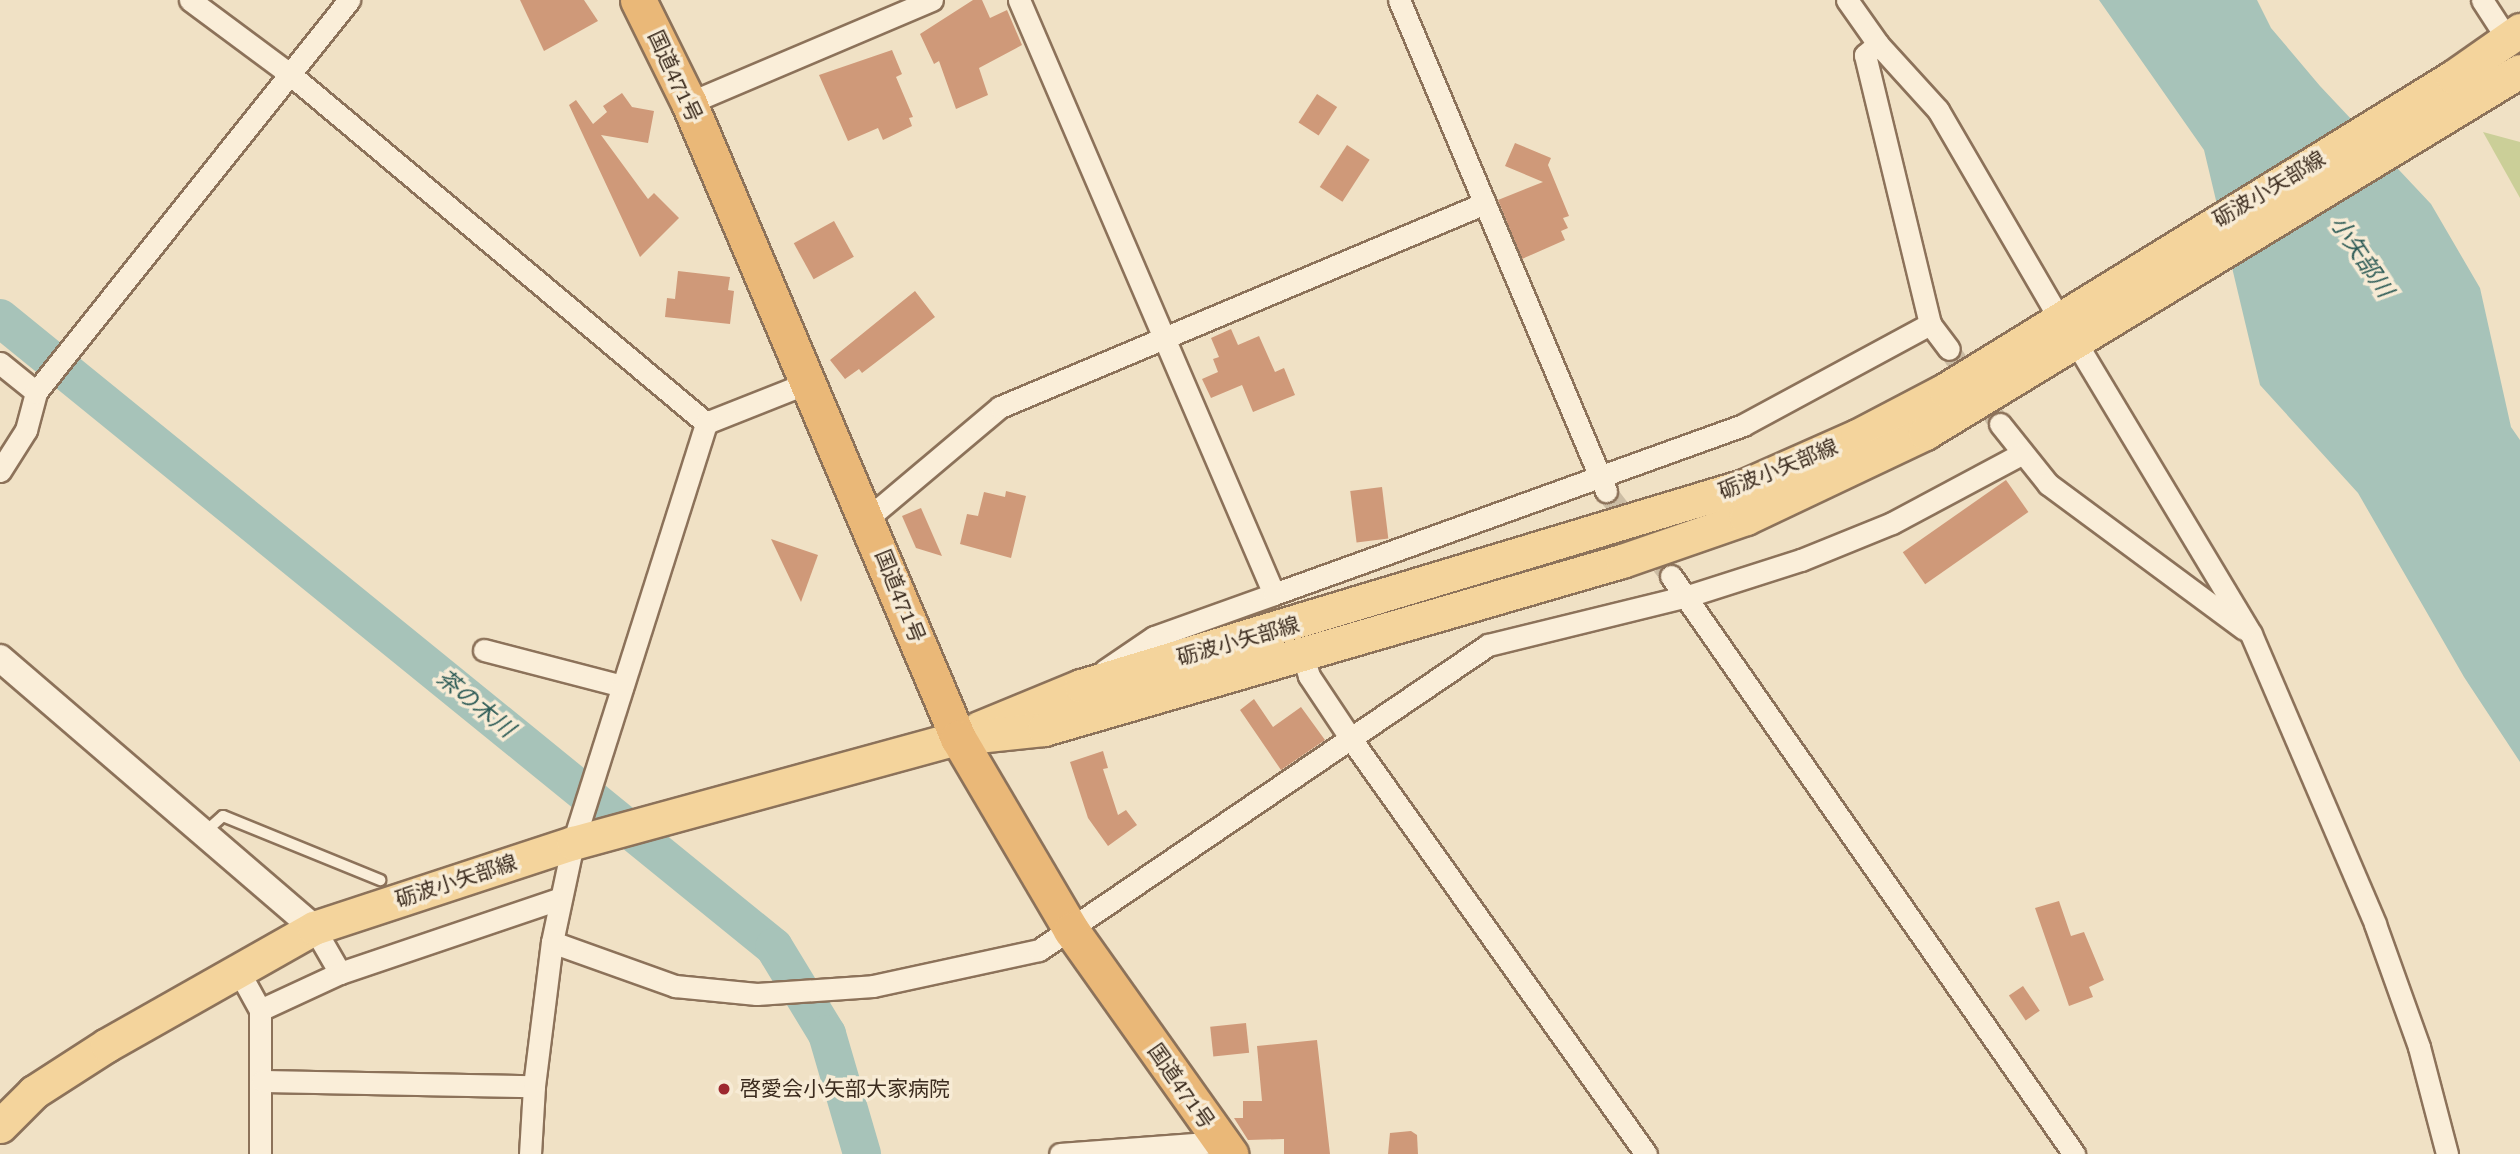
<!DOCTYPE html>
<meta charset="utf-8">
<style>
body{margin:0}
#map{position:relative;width:2520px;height:1154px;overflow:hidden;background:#f0e1c5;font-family:"Roboto Serif","Noto Sans JP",serif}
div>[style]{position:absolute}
.green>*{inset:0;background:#cbcf98}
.water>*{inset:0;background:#a7c3b9}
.river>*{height:38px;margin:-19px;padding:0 19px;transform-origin:19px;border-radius:19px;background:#a7c3b9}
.building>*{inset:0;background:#cf9979;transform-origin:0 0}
.minor-tunnel>*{height:21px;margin-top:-10.5px;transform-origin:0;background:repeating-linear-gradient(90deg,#ccbda4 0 21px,transparent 0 31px)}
.roads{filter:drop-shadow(2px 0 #8c725a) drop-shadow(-2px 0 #8c725a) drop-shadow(0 2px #8c725a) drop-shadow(0 -2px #8c725a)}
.service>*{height:10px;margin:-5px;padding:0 5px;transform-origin:5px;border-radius:5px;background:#faeed9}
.minor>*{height:21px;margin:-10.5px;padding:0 10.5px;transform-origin:10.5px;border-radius:10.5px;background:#faeed9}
.tertiary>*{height:26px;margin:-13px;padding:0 13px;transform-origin:13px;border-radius:13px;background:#faeed9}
.primary>*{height:33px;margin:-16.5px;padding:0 16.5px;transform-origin:16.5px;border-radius:16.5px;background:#f4d49c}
.trunk>*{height:35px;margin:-17.5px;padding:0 17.5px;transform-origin:17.5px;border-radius:17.5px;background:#eab878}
.dots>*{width:19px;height:19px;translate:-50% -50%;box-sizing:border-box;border:4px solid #f7ebd5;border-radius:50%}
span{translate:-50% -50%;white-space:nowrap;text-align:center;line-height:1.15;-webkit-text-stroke:7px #f7ebd5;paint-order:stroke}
.street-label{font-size:21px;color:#3b2b1e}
.poi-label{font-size:21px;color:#3b2b1e}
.left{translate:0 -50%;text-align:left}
.water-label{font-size:23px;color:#2d5b56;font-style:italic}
</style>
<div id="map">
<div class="green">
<i style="clip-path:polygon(2483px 132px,2520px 142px,2520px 198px)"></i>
</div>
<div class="water">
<i style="clip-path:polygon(2099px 0,2257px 0,2271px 28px,2320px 86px,2431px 204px,2480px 288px,2511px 427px,2520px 440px,2520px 762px,2464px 677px,2358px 493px,2260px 385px,2204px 150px)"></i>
</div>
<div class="river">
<i style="left:0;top:318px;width:997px;rotate:39.1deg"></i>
<i style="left:774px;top:947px;width:102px;rotate:58.7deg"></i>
<i style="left:827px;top:1034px;width:125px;rotate:73.7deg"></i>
</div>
<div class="building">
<i style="clip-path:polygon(520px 0,584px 0,598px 21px,544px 51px)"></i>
<i style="clip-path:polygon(973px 0,982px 0,990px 18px,1007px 10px,1022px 45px,979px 68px,988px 95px,956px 109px,939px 61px,934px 64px,920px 34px)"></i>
<i style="clip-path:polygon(892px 50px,902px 74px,896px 77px,913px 117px,909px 118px,912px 126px,883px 140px,878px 128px,848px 141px,819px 75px)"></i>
<i style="clip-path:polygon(622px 93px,632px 107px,654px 111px,648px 143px,601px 135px,648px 199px,654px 193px,679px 218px,640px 257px,569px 105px,576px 100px,593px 124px,607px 112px,603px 106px)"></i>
<i style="left:1317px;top:94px;width:24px;height:34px;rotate:33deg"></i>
<i style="clip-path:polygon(1515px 143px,1551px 158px,1548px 165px,1569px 216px,1563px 218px,1568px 228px,1561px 231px,1565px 240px,1522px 259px,1498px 200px,1543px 182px,1505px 166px)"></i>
<i style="left:1347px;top:145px;width:27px;height:50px;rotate:33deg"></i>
<i style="left:834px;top:221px;width:41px;height:46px;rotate:61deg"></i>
<i style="clip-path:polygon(678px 271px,730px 277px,728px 290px,734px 291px,730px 324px,665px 317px,667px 298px,675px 299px)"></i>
<i style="clip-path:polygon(915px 291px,935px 317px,862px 373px,859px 369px,845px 379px,830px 360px)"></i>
<i style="clip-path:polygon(1231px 329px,1238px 345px,1259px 336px,1275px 372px,1284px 368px,1295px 395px,1253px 412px,1242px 385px,1211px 398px,1202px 379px,1218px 372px,1213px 359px,1219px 357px,1211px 338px)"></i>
<i style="left:2006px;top:480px;width:39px;height:126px;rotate:55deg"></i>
<i style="left:1382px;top:487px;width:52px;height:32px;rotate:83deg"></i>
<i style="clip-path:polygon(1006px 491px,1026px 496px,1011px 558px,960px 544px,967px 514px,978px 516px,984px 492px,1005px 497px)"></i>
<i style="clip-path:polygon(921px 508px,942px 556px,916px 548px,902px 516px)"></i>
<i style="clip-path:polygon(771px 539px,818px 555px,801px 602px)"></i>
<i style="clip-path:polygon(1254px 699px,1273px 727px,1301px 707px,1325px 740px,1281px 770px,1240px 710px)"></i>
<i style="clip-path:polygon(1103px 751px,1108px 768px,1103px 769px,1118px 815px,1126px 810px,1137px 825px,1108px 846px,1088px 818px,1070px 762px)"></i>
<i style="clip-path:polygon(2059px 901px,2071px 936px,2084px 932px,2104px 980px,2089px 987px,2093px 997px,2069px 1006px,2035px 908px)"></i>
<i style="left:2023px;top:986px;width:30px;height:17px;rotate:56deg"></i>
<i style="left:1246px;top:1023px;width:30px;height:36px;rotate:84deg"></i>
<i style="clip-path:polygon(1317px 1040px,1330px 1154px,1284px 1154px,1284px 1139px,1248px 1140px,1234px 1118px,1243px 1118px,1243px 1101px,1262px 1101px,1257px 1046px)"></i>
<i style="clip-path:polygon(1411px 1131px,1417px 1135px,1418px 1154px,1388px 1154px,1390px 1133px)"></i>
</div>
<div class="minor-tunnel">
<i style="left:1949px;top:349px;width:91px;rotate:55.8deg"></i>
<i style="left:1606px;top:491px;width:107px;rotate:52.6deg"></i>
</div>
<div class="roads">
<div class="service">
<i style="left:205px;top:832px;width:24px;rotate:-42deg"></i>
<i style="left:223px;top:816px;width:170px;rotate:22.2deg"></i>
</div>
<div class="minor">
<i style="left:190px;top:0;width:126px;rotate:36.6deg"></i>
<i style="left:291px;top:75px;width:542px;rotate:39.98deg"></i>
<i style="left:1019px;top:0;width:646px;rotate:66.77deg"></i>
<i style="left:1274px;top:594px;width:127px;rotate:160.3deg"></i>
<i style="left:1154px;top:637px;width:60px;rotate:145.8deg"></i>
<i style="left:1399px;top:0;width:533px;rotate:67.14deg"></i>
<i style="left:1847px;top:0;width:54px;rotate:54.8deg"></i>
<i style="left:1878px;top:44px;width:89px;rotate:47.7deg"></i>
<i style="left:1938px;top:110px;width:241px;rotate:59.8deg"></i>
<i style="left:2482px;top:0;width:44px;rotate:57deg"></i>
<i style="left:1878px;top:44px;width:17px;rotate:140deg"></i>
<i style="left:1865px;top:55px;width:277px;rotate:76.4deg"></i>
<i style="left:689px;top:103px;width:264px;rotate:-23deg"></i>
<i style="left:2075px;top:341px;width:342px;rotate:59deg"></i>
<i style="left:2251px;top:634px;width:315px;rotate:66.8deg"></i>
<i style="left:2375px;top:924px;width:131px;rotate:70.3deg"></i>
<i style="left:2419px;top:1047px;width:111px;rotate:75.3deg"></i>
<i style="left:0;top:363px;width:46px;rotate:38.9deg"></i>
<i style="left:706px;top:423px;width:109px;rotate:-21.6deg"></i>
<i style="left:2000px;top:424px;width:77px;rotate:51.3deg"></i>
<i style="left:2048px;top:484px;width:244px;rotate:36.5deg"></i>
<i style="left:0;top:471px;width:49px;rotate:-57.6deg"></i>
<i style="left:26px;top:430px;width:39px;rotate:-75deg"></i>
<i style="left:36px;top:392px;width:502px;rotate:-51.39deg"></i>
<i style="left:868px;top:518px;width:172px;rotate:-40.1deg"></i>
<i style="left:1000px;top:407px;width:526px;rotate:-22.81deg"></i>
<i style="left:1671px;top:576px;width:705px;rotate:55.11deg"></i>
<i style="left:1274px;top:594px;width:499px;rotate:-19.8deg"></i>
<i style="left:1743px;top:425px;width:213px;rotate:-28.4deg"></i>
<i style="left:1930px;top:324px;width:31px;rotate:53deg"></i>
<i style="left:484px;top:650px;width:143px;rotate:14.6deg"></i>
<i style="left:1302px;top:653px;width:24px;rotate:73deg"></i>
<i style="left:1309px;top:676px;width:76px;rotate:56.3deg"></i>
<i style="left:1351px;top:739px;width:509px;rotate:54.59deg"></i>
<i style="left:314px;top:928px;width:52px;rotate:60deg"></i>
<i style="left:340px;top:973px;width:233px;rotate:-18.7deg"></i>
<i style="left:552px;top:942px;width:131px;rotate:19.7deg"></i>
<i style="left:675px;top:986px;width:82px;rotate:5.6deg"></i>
<i style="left:757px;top:994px;width:116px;rotate:-3.9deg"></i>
<i style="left:873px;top:986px;width:170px;rotate:-12.2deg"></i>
<i style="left:1039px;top:950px;width:543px;rotate:-34.19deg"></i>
<i style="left:1488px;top:645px;width:206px;rotate:-13.8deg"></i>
<i style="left:1688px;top:596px;width:119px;rotate:-17.7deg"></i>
<i style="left:1801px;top:560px;width:98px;rotate:-22.1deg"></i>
<i style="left:1892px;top:523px;width:146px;rotate:-28.1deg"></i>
<i style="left:238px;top:970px;width:46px;rotate:61.2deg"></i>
<i style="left:260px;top:1010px;width:144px;rotate:90deg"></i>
<i style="left:260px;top:1010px;width:88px;rotate:-24.8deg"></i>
<i style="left:262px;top:1081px;width:272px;rotate:1.1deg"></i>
<i style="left:530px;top:1154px;width:68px;rotate:-86.6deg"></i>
<i style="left:534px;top:1086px;width:145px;rotate:-82.9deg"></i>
<i style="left:552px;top:942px;width:101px;rotate:-78deg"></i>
<i style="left:573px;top:843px;width:441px;rotate:-72.4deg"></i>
<i style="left:1060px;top:1154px;width:161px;rotate:-4.3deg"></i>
</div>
<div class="tertiary">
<i style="left:0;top:658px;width:414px;rotate:40.7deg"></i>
</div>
<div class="primary">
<i style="left:979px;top:728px;width:110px;rotate:-22.4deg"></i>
<i style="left:1081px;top:686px;width:693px;rotate:-16.79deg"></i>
<i style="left:1744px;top:486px;width:124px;rotate:-23.9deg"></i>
<i style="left:1857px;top:436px;width:99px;rotate:-27.6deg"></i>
<i style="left:1945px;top:390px;width:597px;rotate:-31.64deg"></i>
<i style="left:2453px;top:77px;width:82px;rotate:-35deg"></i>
<i style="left:0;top:1126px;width:48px;rotate:-45deg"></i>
<i style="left:34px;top:1092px;width:87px;rotate:-32.8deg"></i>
<i style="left:107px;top:1045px;width:238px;rotate:-29.5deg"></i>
<i style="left:314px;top:928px;width:273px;rotate:-18.2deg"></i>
<i style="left:573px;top:843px;width:399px;rotate:-15.3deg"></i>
<i style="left:958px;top:738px;width:86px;rotate:-6deg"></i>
<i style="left:1044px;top:729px;width:602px;rotate:-16.21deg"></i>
<i style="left:1622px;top:561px;width:131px;rotate:-19.1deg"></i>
<i style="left:1746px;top:518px;width:198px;rotate:-25.4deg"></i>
<i style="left:1925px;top:433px;width:696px;rotate:-31.32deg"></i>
</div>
<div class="trunk">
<i style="left:638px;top:0;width:115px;rotate:63.7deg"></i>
<i style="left:689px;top:103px;width:690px;rotate:67.04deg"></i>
<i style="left:958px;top:738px;width:223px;rotate:59.5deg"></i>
<i style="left:1071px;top:930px;width:275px;rotate:54.6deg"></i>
</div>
</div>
<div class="dots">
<i style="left:724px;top:1089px;background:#9d282f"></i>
</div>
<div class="street-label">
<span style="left:675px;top:76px;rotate:65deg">国道471号</span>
<span style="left:2269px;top:189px;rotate:-31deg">砺波小矢部線</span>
<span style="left:1778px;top:469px;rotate:-22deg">砺波小矢部線</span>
<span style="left:900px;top:596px;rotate:68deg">国道471号</span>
<span style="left:1238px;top:641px;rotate:-16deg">砺波小矢部線</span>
<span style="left:456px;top:881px;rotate:-18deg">砺波小矢部線</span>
<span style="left:1181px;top:1086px;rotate:55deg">国道471号</span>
</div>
<div class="poi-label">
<span class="left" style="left:740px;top:1089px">啓愛会小矢部大家病院</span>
</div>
<div class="water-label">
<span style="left:2361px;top:257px;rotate:56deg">小矢部川</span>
<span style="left:475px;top:704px;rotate:39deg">茶の木川</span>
</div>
</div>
